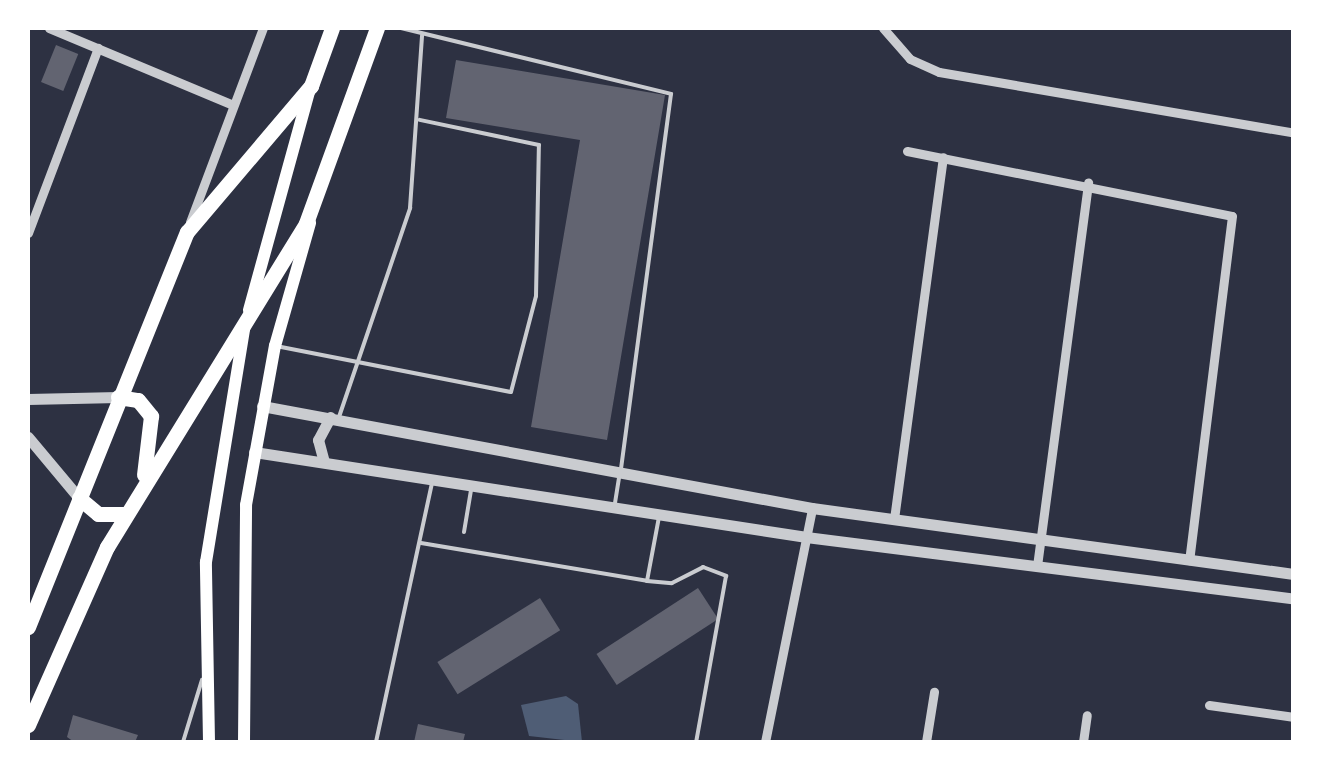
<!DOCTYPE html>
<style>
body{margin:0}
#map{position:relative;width:1321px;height:770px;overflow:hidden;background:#2d3142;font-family:Lora,serif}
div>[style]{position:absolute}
.water>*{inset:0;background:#4f5d75}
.building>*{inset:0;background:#626471;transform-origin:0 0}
.service>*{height:4px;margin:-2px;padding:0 2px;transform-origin:2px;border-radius:2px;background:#caccd0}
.minor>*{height:9px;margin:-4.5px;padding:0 4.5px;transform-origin:4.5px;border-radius:4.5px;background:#caccd0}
.tertiary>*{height:11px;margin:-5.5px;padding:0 5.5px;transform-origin:5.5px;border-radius:5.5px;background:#caccd0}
.secondary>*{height:12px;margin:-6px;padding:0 6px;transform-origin:6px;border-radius:6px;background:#fff}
.trunk>*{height:15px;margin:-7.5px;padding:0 7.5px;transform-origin:7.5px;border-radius:7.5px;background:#fff}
span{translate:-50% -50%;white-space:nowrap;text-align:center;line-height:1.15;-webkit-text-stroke:10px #fff;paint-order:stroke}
.frame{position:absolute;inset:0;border:30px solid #fff;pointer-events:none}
</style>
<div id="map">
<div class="water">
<i style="clip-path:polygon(566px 696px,578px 704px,582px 742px,529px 736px,521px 705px)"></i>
</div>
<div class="building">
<i style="left:56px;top:45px;width:24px;height:40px;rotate:22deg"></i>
<i style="clip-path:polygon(456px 60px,665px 95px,607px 440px,531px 427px,580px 140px,446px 118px)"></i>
<i style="left:698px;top:588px;width:37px;height:121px;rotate:57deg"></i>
<i style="left:540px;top:598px;width:38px;height:121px;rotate:58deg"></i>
<i style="clip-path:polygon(73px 715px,138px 735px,135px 742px,74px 742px,67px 737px)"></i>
<i style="clip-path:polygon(418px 724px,465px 734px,463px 742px,414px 742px)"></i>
</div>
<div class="service">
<i style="left:401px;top:28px;width:278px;rotate:13.7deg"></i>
<i style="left:671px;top:94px;width:377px;rotate:97.6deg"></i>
<i style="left:276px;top:346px;width:239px;rotate:11.1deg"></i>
<i style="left:511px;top:392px;width:99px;rotate:-75.4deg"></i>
<i style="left:536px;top:296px;width:151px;rotate:-88.9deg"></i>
<i style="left:539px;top:145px;width:122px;rotate:-168.1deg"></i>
<i style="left:339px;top:417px;width:221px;rotate:-71.2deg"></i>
<i style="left:410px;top:208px;width:173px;rotate:-86deg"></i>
<i style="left:615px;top:503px;width:26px;rotate:-81deg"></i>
<i style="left:464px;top:532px;width:43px;rotate:-80.5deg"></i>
<i style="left:421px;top:543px;width:229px;rotate:9.5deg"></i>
<i style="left:647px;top:581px;width:25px;rotate:5deg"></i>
<i style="left:672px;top:583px;width:35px;rotate:-27deg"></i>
<i style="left:703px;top:567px;width:25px;rotate:21deg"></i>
<i style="left:726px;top:576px;width:169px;rotate:100.2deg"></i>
<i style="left:647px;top:581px;width:65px;rotate:-79.4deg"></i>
<i style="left:183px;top:742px;width:65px;rotate:-73deg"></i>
<i style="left:376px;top:742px;width:265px;rotate:-77.8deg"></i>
</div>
<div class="minor">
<i style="left:49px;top:28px;width:197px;rotate:22.7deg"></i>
<i style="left:883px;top:28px;width:41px;rotate:48.9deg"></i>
<i style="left:910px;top:59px;width:32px;rotate:24deg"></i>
<i style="left:939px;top:72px;width:360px;rotate:9.7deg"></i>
<i style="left:907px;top:151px;width:331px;rotate:11.3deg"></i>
<i style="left:1232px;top:216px;width:347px;rotate:97.1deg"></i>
<i style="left:190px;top:222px;width:207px;rotate:-69.4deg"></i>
<i style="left:28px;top:233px;width:198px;rotate:-69.3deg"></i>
<i style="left:894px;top:519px;width:365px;rotate:-82.3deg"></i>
<i style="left:1037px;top:566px;width:387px;rotate:-82.4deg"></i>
<i style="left:1209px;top:705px;width:86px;rotate:8deg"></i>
<i style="left:765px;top:742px;width:239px;rotate:-78.6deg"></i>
<i style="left:926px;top:742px;width:51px;rotate:-80.9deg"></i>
<i style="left:1083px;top:742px;width:27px;rotate:-82deg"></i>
</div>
<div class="tertiary">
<i style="left:28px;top:399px;width:90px;rotate:-1.3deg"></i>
<i style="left:262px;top:406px;width:559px;rotate:10.51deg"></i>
<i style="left:812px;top:508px;width:486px;rotate:7.8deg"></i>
<i style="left:28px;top:437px;width:80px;rotate:50.1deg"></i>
<i style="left:254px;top:452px;width:559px;rotate:8.75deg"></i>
<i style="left:806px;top:537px;width:492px;rotate:7.2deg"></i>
<i style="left:324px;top:462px;width:23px;rotate:-105deg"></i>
<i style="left:318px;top:440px;width:26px;rotate:-62deg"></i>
</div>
<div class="secondary">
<i style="left:249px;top:310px;width:230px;rotate:-74.6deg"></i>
<i style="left:209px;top:742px;width:180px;rotate:-91deg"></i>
<i style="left:206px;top:562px;width:236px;rotate:-80.7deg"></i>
<i style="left:244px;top:742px;width:237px;rotate:-89.5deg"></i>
<i style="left:246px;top:505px;width:162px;rotate:-79.7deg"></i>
<i style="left:275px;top:346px;width:128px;rotate:-74.1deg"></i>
</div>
<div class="trunk">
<i style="left:118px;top:397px;width:20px;rotate:9deg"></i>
<i style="left:138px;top:400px;width:21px;rotate:51deg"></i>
<i style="left:151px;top:416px;width:59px;rotate:96.8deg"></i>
<i style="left:79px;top:498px;width:25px;rotate:40deg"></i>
<i style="left:98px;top:514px;width:28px"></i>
<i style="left:28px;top:627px;width:426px;rotate:-68.1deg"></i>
<i style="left:187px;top:232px;width:192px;rotate:-49.7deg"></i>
<i style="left:311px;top:86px;width:62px;rotate:-70.1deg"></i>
<i style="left:28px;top:725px;width:195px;rotate:-66.1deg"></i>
<i style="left:107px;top:547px;width:380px;rotate:-58.4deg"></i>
<i style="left:306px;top:223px;width:208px;rotate:-70deg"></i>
</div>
<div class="frame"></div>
</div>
